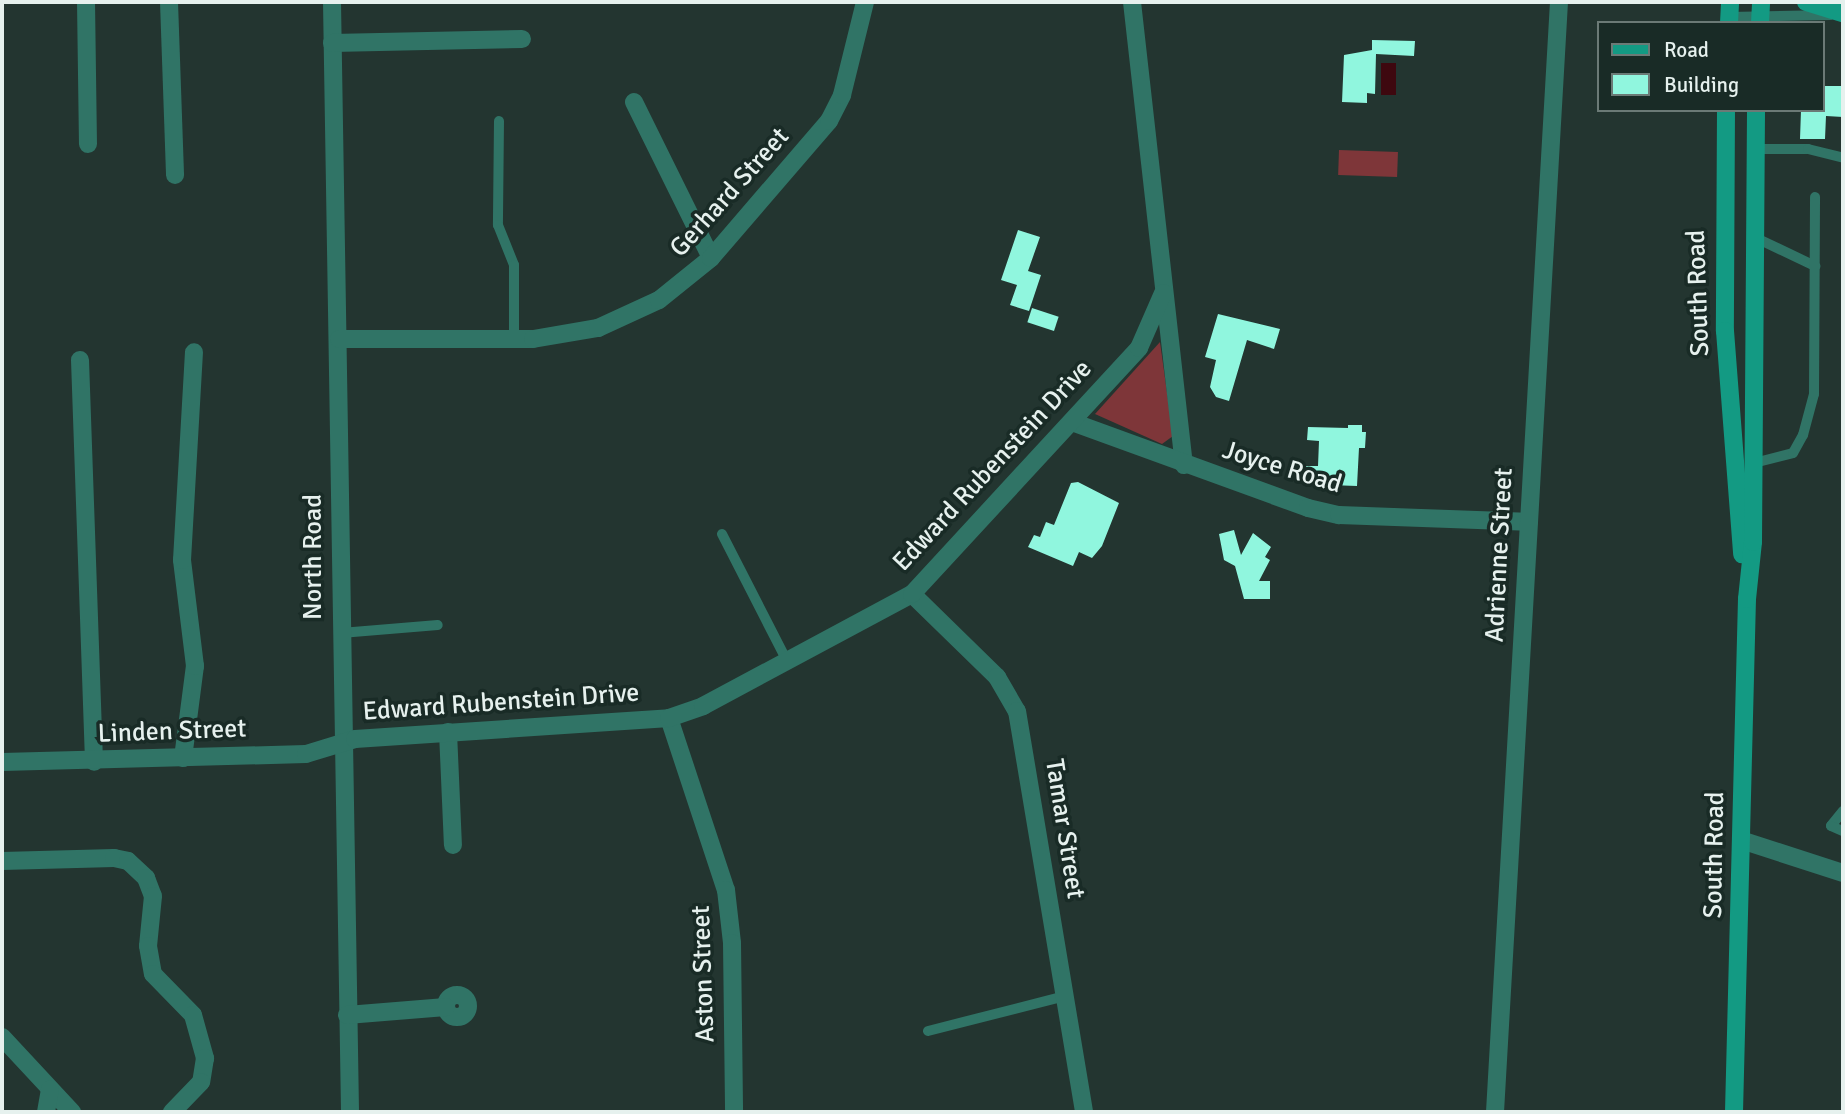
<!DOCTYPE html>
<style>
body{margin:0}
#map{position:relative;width:1845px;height:1114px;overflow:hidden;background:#233530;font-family:Signika,sans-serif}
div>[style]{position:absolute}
.green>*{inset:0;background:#7e3639;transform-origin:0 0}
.water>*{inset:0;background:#3e080f;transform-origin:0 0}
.building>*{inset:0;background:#90f6de;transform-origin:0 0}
.lane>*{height:10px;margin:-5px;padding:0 5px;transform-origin:5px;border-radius:5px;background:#307466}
.street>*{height:18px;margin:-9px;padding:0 9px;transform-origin:9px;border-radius:9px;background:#307466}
.street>.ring{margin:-9px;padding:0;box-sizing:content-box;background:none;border:18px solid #307466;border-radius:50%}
.secondary>*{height:18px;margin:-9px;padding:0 9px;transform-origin:9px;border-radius:9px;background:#139a83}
span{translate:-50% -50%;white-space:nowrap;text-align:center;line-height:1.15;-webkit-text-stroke:7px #192b26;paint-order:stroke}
.street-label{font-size:26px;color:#e6f1ee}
.frame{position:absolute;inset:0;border:4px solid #e6f1ee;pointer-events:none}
.legend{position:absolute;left:1597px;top:21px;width:228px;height:91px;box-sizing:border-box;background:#192b26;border:2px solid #6b7a76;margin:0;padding:9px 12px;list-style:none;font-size:21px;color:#e6f1ee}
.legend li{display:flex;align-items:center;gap:14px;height:35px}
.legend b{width:35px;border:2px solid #6b7a76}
</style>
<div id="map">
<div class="green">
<i style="left:1339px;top:150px;width:59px;height:25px;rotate:2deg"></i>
<i style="clip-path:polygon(1160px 342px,1173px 436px,1162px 444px,1095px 414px)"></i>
</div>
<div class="water">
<i style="left:1381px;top:63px;width:15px;height:32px"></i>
</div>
<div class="building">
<i style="clip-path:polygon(1372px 40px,1415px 41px,1414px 56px,1376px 54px,1375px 94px,1367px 93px,1367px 103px,1342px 102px,1344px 55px,1372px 50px)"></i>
<i style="clip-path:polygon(1822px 86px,1843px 86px,1843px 117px,1826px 116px,1825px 139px,1800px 139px,1801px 110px,1822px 110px)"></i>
<i style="clip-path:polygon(1018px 230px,1040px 237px,1028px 271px,1041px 275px,1029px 311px,1010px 305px,1017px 285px,1001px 280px)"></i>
<i style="left:1032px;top:308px;width:28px;height:15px;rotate:18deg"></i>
<i style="clip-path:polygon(1218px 314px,1280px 329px,1274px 349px,1247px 340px,1229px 401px,1216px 397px,1210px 387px,1216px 360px,1205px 357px)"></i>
<i style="clip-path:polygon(1348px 425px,1362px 425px,1362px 432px,1366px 432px,1365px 448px,1359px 448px,1357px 486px,1302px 484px,1303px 466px,1318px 466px,1319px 441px,1307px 440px,1308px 427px,1348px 428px)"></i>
<i style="clip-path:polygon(1078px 482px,1119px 503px,1102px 546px,1092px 558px,1079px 552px,1073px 566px,1028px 547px,1034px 535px,1040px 537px,1046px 522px,1054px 525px,1071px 483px)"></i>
<i style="clip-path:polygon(1234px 530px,1241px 555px,1253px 533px,1271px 547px,1265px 557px,1270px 560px,1259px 581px,1270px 581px,1270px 599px,1244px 599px,1235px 566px,1224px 560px,1219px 534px)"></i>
</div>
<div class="lane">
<i style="left:1729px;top:17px;width:101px;rotate:-1.1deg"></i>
<i style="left:499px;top:121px;width:104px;rotate:90.6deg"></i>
<i style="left:498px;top:225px;width:43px;rotate:68.2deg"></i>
<i style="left:514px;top:265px;width:74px;rotate:90deg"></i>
<i style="left:1754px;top:149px;width:54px"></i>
<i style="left:1808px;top:149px;width:36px;rotate:14deg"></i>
<i style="left:1754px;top:237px;width:68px;rotate:25.4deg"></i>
<i style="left:1754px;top:463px;width:40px;rotate:-14.4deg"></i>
<i style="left:1793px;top:453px;width:21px;rotate:-61deg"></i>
<i style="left:1803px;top:435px;width:42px;rotate:-75deg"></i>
<i style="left:1814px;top:394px;width:197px;rotate:-89.7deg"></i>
<i style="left:722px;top:534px;width:143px;rotate:62.9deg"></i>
<i style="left:341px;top:633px;width:97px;rotate:-4.7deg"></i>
<i style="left:1843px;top:811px;width:19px;rotate:129deg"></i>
<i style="left:1831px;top:826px;width:13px;rotate:23deg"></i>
<i style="left:928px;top:1031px;width:141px;rotate:-14.3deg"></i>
</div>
<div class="street">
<i style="left:86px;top:2px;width:142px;rotate:89.2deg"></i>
<i style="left:169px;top:2px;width:173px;rotate:88deg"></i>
<i style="left:332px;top:2px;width:1110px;rotate:89.07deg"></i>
<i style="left:1132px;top:2px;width:466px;rotate:83.6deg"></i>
<i style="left:332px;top:43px;width:190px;rotate:-1.2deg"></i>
<i style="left:634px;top:102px;width:174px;rotate:63.7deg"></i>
<i style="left:339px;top:339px;width:194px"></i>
<i style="left:533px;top:339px;width:66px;rotate:-9.6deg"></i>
<i style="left:598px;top:328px;width:67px;rotate:-24.7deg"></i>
<i style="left:659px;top:300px;width:67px;rotate:-38.9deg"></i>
<i style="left:711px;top:258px;width:181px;rotate:-49.3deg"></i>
<i style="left:829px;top:121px;width:29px;rotate:-63deg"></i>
<i style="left:842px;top:95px;width:96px;rotate:-76.1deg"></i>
<i style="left:80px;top:360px;width:402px;rotate:88deg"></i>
<i style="left:1072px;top:422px;width:251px;rotate:20deg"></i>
<i style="left:1308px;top:508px;width:32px;rotate:13deg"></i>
<i style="left:1339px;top:515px;width:190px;rotate:2.1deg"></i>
<i style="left:912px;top:594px;width:119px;rotate:44.3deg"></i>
<i style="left:997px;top:677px;width:39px;rotate:60deg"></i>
<i style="left:1017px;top:711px;width:407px;rotate:80.5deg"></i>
<i style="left:669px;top:718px;width:181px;rotate:71.7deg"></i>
<i style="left:726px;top:890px;width:53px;rotate:83.5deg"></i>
<i style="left:732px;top:943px;width:169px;rotate:89.3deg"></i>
<i style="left:448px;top:732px;width:113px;rotate:87.5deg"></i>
<i style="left:183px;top:758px;width:93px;rotate:-82.6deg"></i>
<i style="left:195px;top:666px;width:107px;rotate:-97deg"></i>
<i style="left:182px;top:560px;width:208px;rotate:-86.7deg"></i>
<i style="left:2px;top:762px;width:304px;rotate:-1.5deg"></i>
<i style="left:306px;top:754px;width:51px;rotate:-17deg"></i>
<i style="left:355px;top:739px;width:315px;rotate:-3.8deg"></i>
<i style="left:669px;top:718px;width:36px;rotate:-19deg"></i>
<i style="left:703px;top:706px;width:237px;rotate:-28.2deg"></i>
<i style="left:912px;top:594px;width:335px;rotate:-47.3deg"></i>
<i style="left:1139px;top:348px;width:60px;rotate:-66.4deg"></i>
<i style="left:1741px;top:840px;width:107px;rotate:17.9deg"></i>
<i style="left:2px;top:861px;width:112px;rotate:-1.5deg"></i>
<i style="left:114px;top:858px;width:14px;rotate:12deg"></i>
<i style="left:128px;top:861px;width:25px;rotate:43deg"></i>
<i style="left:146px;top:878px;width:19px;rotate:69deg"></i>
<i style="left:153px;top:896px;width:50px;rotate:95.7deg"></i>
<i style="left:148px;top:946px;width:28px;rotate:80deg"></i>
<i style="left:153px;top:974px;width:57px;rotate:45.7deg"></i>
<i style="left:193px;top:1015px;width:45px;rotate:74.4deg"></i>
<i style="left:205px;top:1058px;width:24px;rotate:99deg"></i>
<i style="left:201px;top:1082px;width:42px;rotate:134deg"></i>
<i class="ring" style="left:446px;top:995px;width:4px;height:4px"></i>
<i style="left:347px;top:1015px;width:99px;rotate:-4.6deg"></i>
<i style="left:2px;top:1037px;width:103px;rotate:47deg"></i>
<i style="left:46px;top:1112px;width:23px;rotate:-80deg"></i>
<i style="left:1495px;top:1112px;width:1112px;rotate:-86.7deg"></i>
</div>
<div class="secondary">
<i style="left:1806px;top:2px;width:39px;rotate:17deg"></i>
<i style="left:1729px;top:23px;width:21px;rotate:-87deg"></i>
<i style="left:1760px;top:23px;width:21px;rotate:-87deg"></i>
<i style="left:1726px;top:110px;width:221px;rotate:90.3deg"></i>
<i style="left:1725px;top:331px;width:224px;rotate:85.6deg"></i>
<i style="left:1734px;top:1112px;width:513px;rotate:-88.55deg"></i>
<i style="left:1747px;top:599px;width:57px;rotate:-84deg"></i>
<i style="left:1753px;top:542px;width:432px;rotate:-89.6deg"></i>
</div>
<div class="street-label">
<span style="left:730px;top:193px;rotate:-48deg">Gerhard Street</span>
<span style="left:1699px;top:293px;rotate:-92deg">South Road</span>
<span style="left:993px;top:466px;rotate:-47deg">Edward Rubenstein Drive</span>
<span style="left:1282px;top:468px;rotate:17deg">Joyce Road</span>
<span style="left:1500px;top:555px;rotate:-87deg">Adrienne Street</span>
<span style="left:314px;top:557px;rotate:-90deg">North Road</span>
<span style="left:501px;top:703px;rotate:-4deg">Edward Rubenstein Drive</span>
<span style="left:172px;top:732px;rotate:-2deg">Linden Street</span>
<span style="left:1064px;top:829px;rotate:81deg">Tamar Street</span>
<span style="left:1715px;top:855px;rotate:-89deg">South Road</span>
<span style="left:704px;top:974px;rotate:-92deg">Aston Street</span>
</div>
<div class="frame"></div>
<ul class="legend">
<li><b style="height:9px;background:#139a83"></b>Road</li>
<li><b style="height:19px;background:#90f6de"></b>Building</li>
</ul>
</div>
